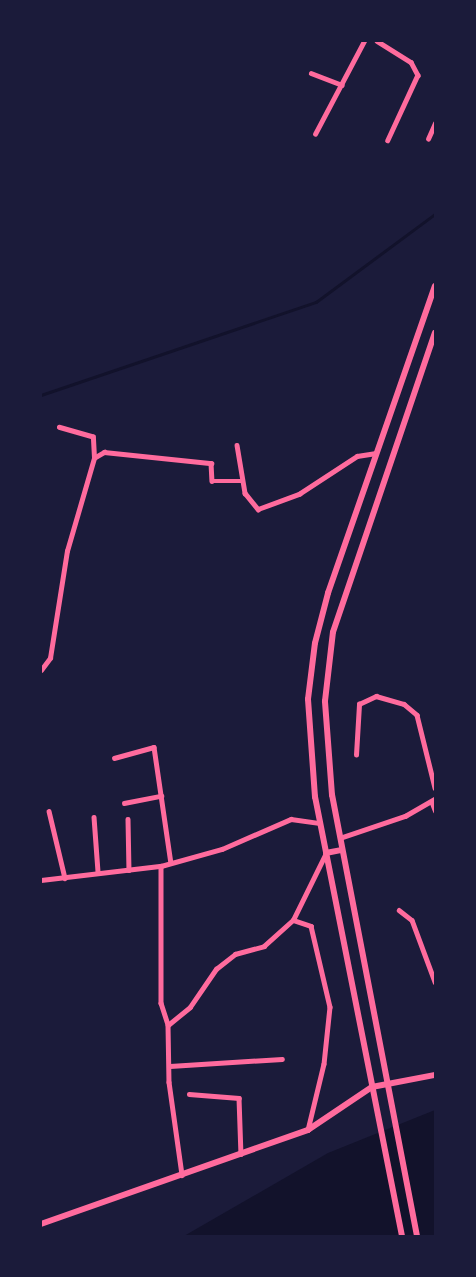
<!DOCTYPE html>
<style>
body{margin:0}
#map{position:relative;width:476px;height:1277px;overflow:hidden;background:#1b1b3a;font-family:"Source Serif 4",serif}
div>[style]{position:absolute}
.water>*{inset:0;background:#12122b}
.stream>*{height:2.5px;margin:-1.25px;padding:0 1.25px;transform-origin:1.25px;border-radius:1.25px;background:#12122b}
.minor>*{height:4.5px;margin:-2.25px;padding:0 2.25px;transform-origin:2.25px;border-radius:2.25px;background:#ff6b9d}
.tertiary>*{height:5.5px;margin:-2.75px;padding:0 2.75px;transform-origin:2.75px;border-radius:2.75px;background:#ff6b9d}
.secondary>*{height:6px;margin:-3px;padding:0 3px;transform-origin:3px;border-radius:3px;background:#ff6b9d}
span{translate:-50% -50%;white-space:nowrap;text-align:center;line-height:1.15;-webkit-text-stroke:4.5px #1b1b3a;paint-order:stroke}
.frame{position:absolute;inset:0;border:42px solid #1b1b3a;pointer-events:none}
</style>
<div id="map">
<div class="water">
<i style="clip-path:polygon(435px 1110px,435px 1236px,184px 1236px,328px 1153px)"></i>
</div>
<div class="stream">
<i style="left:41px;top:395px;width:290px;rotate:-18.7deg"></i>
<i style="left:316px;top:302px;width:148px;rotate:-36.5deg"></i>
</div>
<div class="minor">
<i style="left:377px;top:41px;width:40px;rotate:32deg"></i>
<i style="left:411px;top:62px;width:15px;rotate:62deg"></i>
<i style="left:418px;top:75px;width:72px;rotate:114.8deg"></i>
<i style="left:311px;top:73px;width:33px;rotate:21deg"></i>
<i style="left:315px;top:134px;width:105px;rotate:-62.2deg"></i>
<i style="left:428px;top:139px;width:17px;rotate:-66deg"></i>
<i style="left:237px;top:445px;width:49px;rotate:80.5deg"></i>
<i style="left:245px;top:493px;width:21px;rotate:51deg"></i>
<i style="left:258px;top:509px;width:44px;rotate:-20.1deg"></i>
<i style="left:299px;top:494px;width:69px;rotate:-33.2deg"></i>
<i style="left:357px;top:456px;width:19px;rotate:-9deg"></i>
<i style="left:94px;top:458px;width:12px;rotate:-31deg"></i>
<i style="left:104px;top:452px;width:108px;rotate:5.9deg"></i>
<i style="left:211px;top:463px;width:18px;rotate:87deg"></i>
<i style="left:212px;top:481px;width:31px"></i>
<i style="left:41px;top:670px;width:15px;rotate:-53deg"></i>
<i style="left:50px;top:658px;width:108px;rotate:-81deg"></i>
<i style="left:67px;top:551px;width:97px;rotate:-73.8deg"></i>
<i style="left:94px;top:458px;width:21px;rotate:-93deg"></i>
<i style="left:93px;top:437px;width:35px;rotate:-164deg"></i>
<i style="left:356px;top:755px;width:51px;rotate:-86.6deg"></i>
<i style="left:359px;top:704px;width:19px;rotate:-25deg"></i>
<i style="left:376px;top:696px;width:29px;rotate:16deg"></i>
<i style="left:404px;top:704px;width:17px;rotate:40deg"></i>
<i style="left:417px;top:715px;width:75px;rotate:76.1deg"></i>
<i style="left:114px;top:758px;width:41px;rotate:-15.4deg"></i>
<i style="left:154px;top:747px;width:117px;rotate:81.7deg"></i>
<i style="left:432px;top:802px;width:9px;rotate:69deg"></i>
<i style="left:124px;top:803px;width:38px;rotate:-11deg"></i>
<i style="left:49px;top:811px;width:69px;rotate:76.6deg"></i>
<i style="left:94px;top:817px;width:55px;rotate:85.8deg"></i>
<i style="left:128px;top:819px;width:51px;rotate:88.9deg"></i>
<i style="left:340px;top:838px;width:69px;rotate:-18.7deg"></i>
<i style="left:405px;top:816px;width:34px;rotate:-30deg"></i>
<i style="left:161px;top:866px;width:137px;rotate:90deg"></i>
<i style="left:161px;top:1003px;width:23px;rotate:72deg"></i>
<i style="left:168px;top:1025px;width:57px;rotate:89deg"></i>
<i style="left:169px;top:1082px;width:94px;rotate:82deg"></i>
<i style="left:41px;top:880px;width:121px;rotate:-6.7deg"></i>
<i style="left:161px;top:866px;width:63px;rotate:-15.6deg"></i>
<i style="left:222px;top:849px;width:75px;rotate:-23.5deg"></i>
<i style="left:291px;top:819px;width:29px;rotate:8deg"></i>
<i style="left:399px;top:910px;width:16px;rotate:38deg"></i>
<i style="left:412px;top:920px;width:66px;rotate:69.6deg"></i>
<i style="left:293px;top:920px;width:19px;rotate:18deg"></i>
<i style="left:311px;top:926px;width:83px;rotate:76.8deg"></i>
<i style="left:330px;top:1007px;width:57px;rotate:96deg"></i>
<i style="left:324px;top:1064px;width:68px;rotate:103.6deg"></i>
<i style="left:168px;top:1025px;width:28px;rotate:-39deg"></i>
<i style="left:190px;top:1007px;width:46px;rotate:-55.6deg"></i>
<i style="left:216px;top:969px;width:24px;rotate:-38deg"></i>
<i style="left:235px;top:954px;width:30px;rotate:-15deg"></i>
<i style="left:264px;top:946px;width:39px;rotate:-42deg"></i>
<i style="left:293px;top:920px;width:75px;rotate:-63.8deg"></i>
<i style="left:170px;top:1066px;width:112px;rotate:-3.6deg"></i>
<i style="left:189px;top:1094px;width:50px;rotate:4.6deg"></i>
<i style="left:239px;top:1098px;width:56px;rotate:88deg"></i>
</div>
<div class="tertiary">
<i style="left:326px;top:853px;width:16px;rotate:-11deg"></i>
<i style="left:41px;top:1224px;width:283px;rotate:-19.4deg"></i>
<i style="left:308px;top:1130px;width:77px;rotate:-33.9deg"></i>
<i style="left:372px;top:1087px;width:64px;rotate:-10.8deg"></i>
</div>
<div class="secondary">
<i style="left:402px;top:1236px;width:448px;rotate:-101.2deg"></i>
<i style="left:315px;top:797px;width:98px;rotate:-94.1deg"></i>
<i style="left:308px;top:699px;width:56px;rotate:-82.9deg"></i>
<i style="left:315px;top:643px;width:52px;rotate:-75.4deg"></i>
<i style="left:328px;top:593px;width:325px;rotate:-70.8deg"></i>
<i style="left:417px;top:1236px;width:449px;rotate:-100.9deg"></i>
<i style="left:332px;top:795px;width:94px;rotate:-94.3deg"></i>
<i style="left:325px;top:701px;width:69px;rotate:-83.4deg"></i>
<i style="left:333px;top:632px;width:316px;rotate:-71.2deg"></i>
</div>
<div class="frame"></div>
</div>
